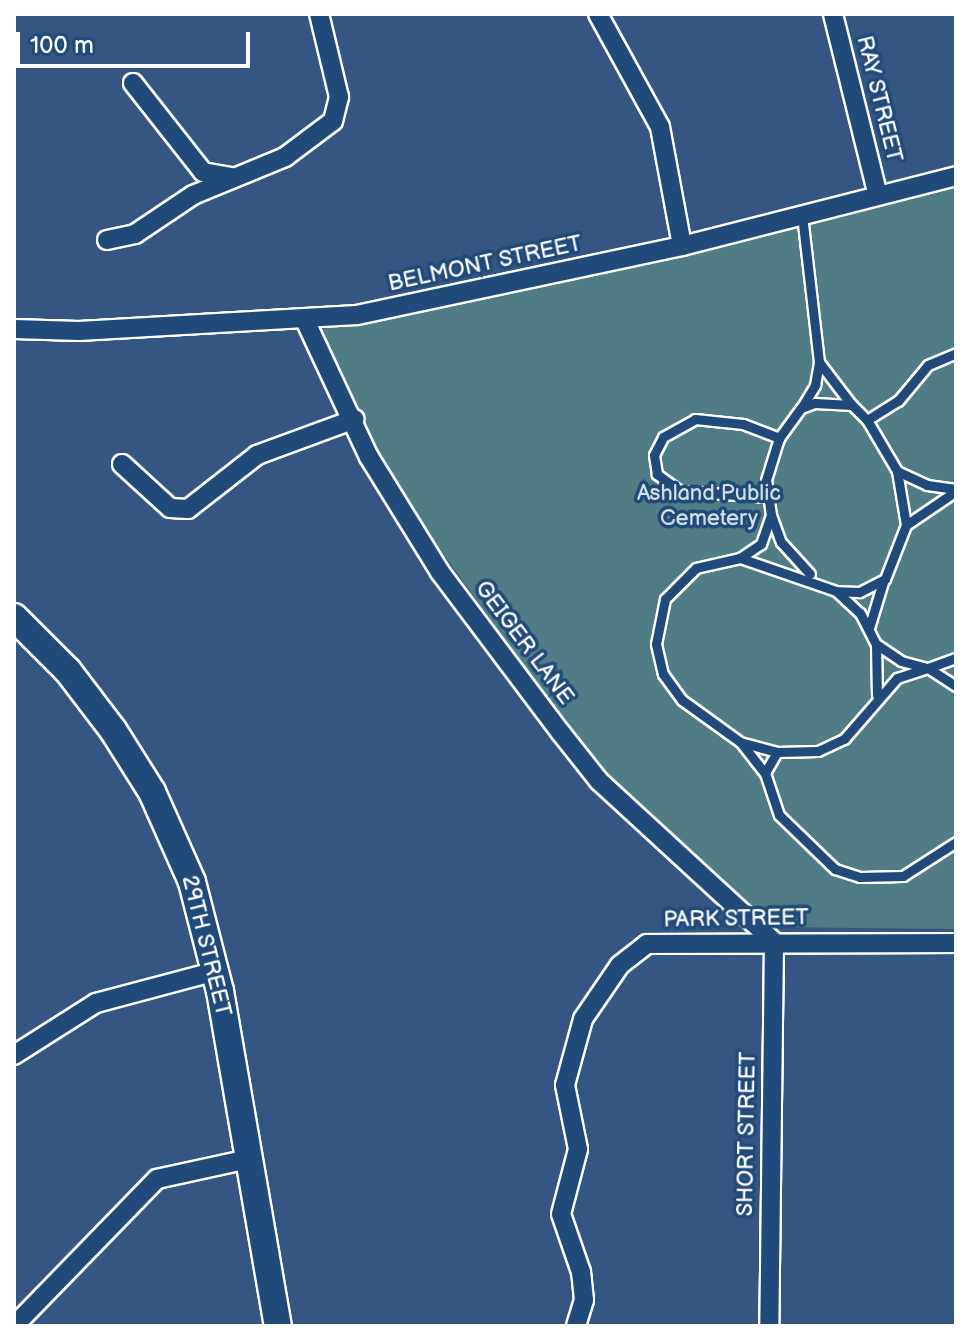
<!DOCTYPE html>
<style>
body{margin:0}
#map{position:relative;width:970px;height:1340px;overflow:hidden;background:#355682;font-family:"Balsamiq Sans",sans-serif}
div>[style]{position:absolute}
.green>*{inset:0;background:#4f7c85}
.roads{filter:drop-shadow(2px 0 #fff) drop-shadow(-2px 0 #fff) drop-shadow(0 2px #fff) drop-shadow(0 -2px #fff)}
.lane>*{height:9px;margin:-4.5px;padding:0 4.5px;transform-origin:4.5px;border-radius:4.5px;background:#1f4a7a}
.street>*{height:18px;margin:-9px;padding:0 9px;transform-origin:9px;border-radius:9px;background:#1f4a7a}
.secondary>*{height:26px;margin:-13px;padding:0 13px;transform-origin:13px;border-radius:13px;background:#1f4a7a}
span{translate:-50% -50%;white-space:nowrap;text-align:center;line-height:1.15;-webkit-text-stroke:7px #1f4a7a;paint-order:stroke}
.street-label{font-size:22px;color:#fff}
.park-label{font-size:22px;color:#d3dee0}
.frame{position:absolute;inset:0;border:16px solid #fff;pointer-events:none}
.scale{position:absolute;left:16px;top:32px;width:234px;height:36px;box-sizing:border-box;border:4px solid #fff;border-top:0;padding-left:10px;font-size:24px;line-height:28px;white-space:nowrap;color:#fff;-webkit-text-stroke:6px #1f4a7a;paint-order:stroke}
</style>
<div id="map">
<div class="green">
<i style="clip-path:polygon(956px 188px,956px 929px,767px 927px,605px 778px,395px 487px,317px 330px,672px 260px)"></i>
</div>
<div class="roads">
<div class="lane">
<i style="left:802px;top:215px;width:148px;rotate:83.4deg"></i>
<i style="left:819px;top:362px;width:53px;rotate:52.7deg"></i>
<i style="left:802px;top:407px;width:26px;rotate:-59deg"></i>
<i style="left:815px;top:385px;width:23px;rotate:-80deg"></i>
<i style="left:867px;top:420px;width:36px;rotate:-32deg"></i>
<i style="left:898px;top:401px;width:47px;rotate:-50.2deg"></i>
<i style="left:928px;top:365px;width:30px;rotate:-23deg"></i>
<i style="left:897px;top:471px;width:33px;rotate:25deg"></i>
<i style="left:927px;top:485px;width:29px;rotate:8deg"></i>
<i style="left:956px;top:491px;width:60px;rotate:145.8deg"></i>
<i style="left:906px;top:525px;width:58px;rotate:111.3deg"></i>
<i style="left:885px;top:579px;width:29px;rotate:153deg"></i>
<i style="left:859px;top:592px;width:23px;rotate:-178deg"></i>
<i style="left:836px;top:591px;width:102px;rotate:-161deg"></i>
<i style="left:740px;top:558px;width:45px;rotate:167.2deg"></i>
<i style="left:696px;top:568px;width:44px;rotate:135deg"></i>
<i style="left:665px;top:599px;width:46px;rotate:101.3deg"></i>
<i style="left:656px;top:644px;width:31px;rotate:77deg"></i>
<i style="left:663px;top:674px;width:32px;rotate:54deg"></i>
<i style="left:682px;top:700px;width:72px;rotate:35.9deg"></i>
<i style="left:740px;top:742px;width:38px;rotate:15deg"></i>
<i style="left:777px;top:752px;width:41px;rotate:-1.4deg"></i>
<i style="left:818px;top:751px;width:29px;rotate:-25deg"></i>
<i style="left:844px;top:739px;width:81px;rotate:-49deg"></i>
<i style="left:897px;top:678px;width:33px;rotate:-18deg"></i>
<i style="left:928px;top:668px;width:33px;rotate:33deg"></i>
<i style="left:767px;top:497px;width:87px;rotate:-176.1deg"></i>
<i style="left:680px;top:491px;width:29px;rotate:-144deg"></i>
<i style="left:657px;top:474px;width:19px;rotate:-99deg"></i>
<i style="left:654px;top:455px;width:20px;rotate:-63deg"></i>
<i style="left:663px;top:437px;width:37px;rotate:-29deg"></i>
<i style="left:695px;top:419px;width:48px;rotate:5.9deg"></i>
<i style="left:743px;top:424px;width:39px;rotate:21deg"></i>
<i style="left:771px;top:515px;width:29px;rotate:70deg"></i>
<i style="left:781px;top:542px;width:43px;rotate:47.8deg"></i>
<i style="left:740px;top:558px;width:25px;rotate:-34deg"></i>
<i style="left:761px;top:544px;width:31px;rotate:-71deg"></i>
<i style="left:771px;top:515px;width:35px;rotate:-98deg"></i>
<i style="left:766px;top:480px;width:44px;rotate:-72.8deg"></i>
<i style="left:779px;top:438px;width:37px;rotate:-54deg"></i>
<i style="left:801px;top:408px;width:15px;rotate:-20deg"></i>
<i style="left:815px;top:403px;width:37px;rotate:3deg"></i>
<i style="left:852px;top:405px;width:21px;rotate:45deg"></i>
<i style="left:867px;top:420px;width:59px;rotate:59.5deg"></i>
<i style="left:897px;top:471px;width:55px;rotate:80.5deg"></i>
<i style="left:836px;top:591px;width:33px;rotate:43deg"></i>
<i style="left:860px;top:613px;width:35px;rotate:63deg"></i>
<i style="left:876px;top:644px;width:30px;rotate:34deg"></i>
<i style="left:901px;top:661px;width:28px;rotate:15deg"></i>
<i style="left:928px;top:668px;width:30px;rotate:-20deg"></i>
<i style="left:869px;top:628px;width:48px;rotate:-73.1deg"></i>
<i style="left:876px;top:644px;width:51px;rotate:88.9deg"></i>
<i style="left:742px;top:744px;width:37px;rotate:52deg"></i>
<i style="left:777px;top:752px;width:24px;rotate:120deg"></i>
<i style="left:765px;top:773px;width:44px;rotate:71.6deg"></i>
<i style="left:779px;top:815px;width:78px;rotate:44deg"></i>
<i style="left:835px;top:869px;width:26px;rotate:18deg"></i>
<i style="left:860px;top:877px;width:43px;rotate:-1.3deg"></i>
<i style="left:903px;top:876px;width:63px;rotate:-32.7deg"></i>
</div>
<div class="street">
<i style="left:598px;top:14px;width:129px;rotate:61.2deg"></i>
<i style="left:660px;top:127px;width:121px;rotate:79.5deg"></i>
<i style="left:833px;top:14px;width:187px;rotate:76.1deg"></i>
<i style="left:133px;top:83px;width:113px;rotate:51.8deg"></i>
<i style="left:203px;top:172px;width:29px;rotate:10deg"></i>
<i style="left:107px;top:240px;width:29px;rotate:-12deg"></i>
<i style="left:135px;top:234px;width:70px;rotate:-33.9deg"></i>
<i style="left:193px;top:195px;width:100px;rotate:-22.4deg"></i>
<i style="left:285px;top:157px;width:60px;rotate:-36.9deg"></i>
<i style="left:333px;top:121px;width:25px;rotate:-76deg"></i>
<i style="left:339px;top:97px;width:85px;rotate:-103.5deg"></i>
<i style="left:305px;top:320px;width:151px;rotate:65deg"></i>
<i style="left:369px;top:457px;width:135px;rotate:58.3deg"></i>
<i style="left:440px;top:572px;width:201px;rotate:53.1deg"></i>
<i style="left:561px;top:733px;width:61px;rotate:51.6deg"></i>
<i style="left:599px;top:781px;width:238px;rotate:42.6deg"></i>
<i style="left:774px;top:942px;width:384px;rotate:90.7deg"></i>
<i style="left:14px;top:329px;width:65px;rotate:1.8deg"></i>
<i style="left:79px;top:331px;width:278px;rotate:-3.3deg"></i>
<i style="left:357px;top:315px;width:332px;rotate:-12deg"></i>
<i style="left:682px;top:246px;width:283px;rotate:-14.3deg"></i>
<i style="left:122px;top:464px;width:65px;rotate:42.5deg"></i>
<i style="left:170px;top:508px;width:18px;rotate:3deg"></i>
<i style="left:188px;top:509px;width:88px;rotate:-38deg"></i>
<i style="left:257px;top:455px;width:104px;rotate:-20.2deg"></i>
<i style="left:14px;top:1055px;width:97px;rotate:-32.4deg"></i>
<i style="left:96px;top:1003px;width:124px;rotate:-14.9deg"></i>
<i style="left:14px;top:1326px;width:205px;rotate:-45.8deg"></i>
<i style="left:157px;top:1179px;width:94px;rotate:-12.3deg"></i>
<i style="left:576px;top:1326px;width:27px;rotate:-73deg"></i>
<i style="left:584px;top:1300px;width:28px;rotate:-96deg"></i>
<i style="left:581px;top:1272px;width:61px;rotate:-109deg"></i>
<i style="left:561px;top:1214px;width:67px;rotate:-75.3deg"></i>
<i style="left:578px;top:1149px;width:65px;rotate:-101.5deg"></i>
<i style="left:565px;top:1085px;width:68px;rotate:-74.7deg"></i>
<i style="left:583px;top:1019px;width:65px;rotate:-55.6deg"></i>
<i style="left:620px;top:965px;width:34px;rotate:-38deg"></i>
<i style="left:647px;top:944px;width:309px;rotate:-0.2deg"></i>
</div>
<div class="secondary">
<i style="left:14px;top:617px;width:76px;rotate:45deg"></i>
<i style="left:68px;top:671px;width:74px;rotate:52.7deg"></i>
<i style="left:113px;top:730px;width:73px;rotate:57.8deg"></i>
<i style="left:152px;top:792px;width:98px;rotate:66deg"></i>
<i style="left:192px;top:882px;width:113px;rotate:75.6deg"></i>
<i style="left:220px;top:991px;width:340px;rotate:80.2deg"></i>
</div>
</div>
<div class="street-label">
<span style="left:879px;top:99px;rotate:76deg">RAY STREET</span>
<span style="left:485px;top:264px;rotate:-12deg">BELMONT STREET</span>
<span style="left:524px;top:643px;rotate:53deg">GEIGER LANE</span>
<span style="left:736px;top:919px;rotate:-1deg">PARK STREET</span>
<span style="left:206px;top:946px;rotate:76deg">29TH STREET</span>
<span style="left:747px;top:1134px;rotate:-89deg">SHORT STREET</span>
</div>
<div class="park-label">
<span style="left:709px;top:506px">Ashland Public<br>Cemetery</span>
</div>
<div class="frame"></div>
<div class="scale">100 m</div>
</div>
